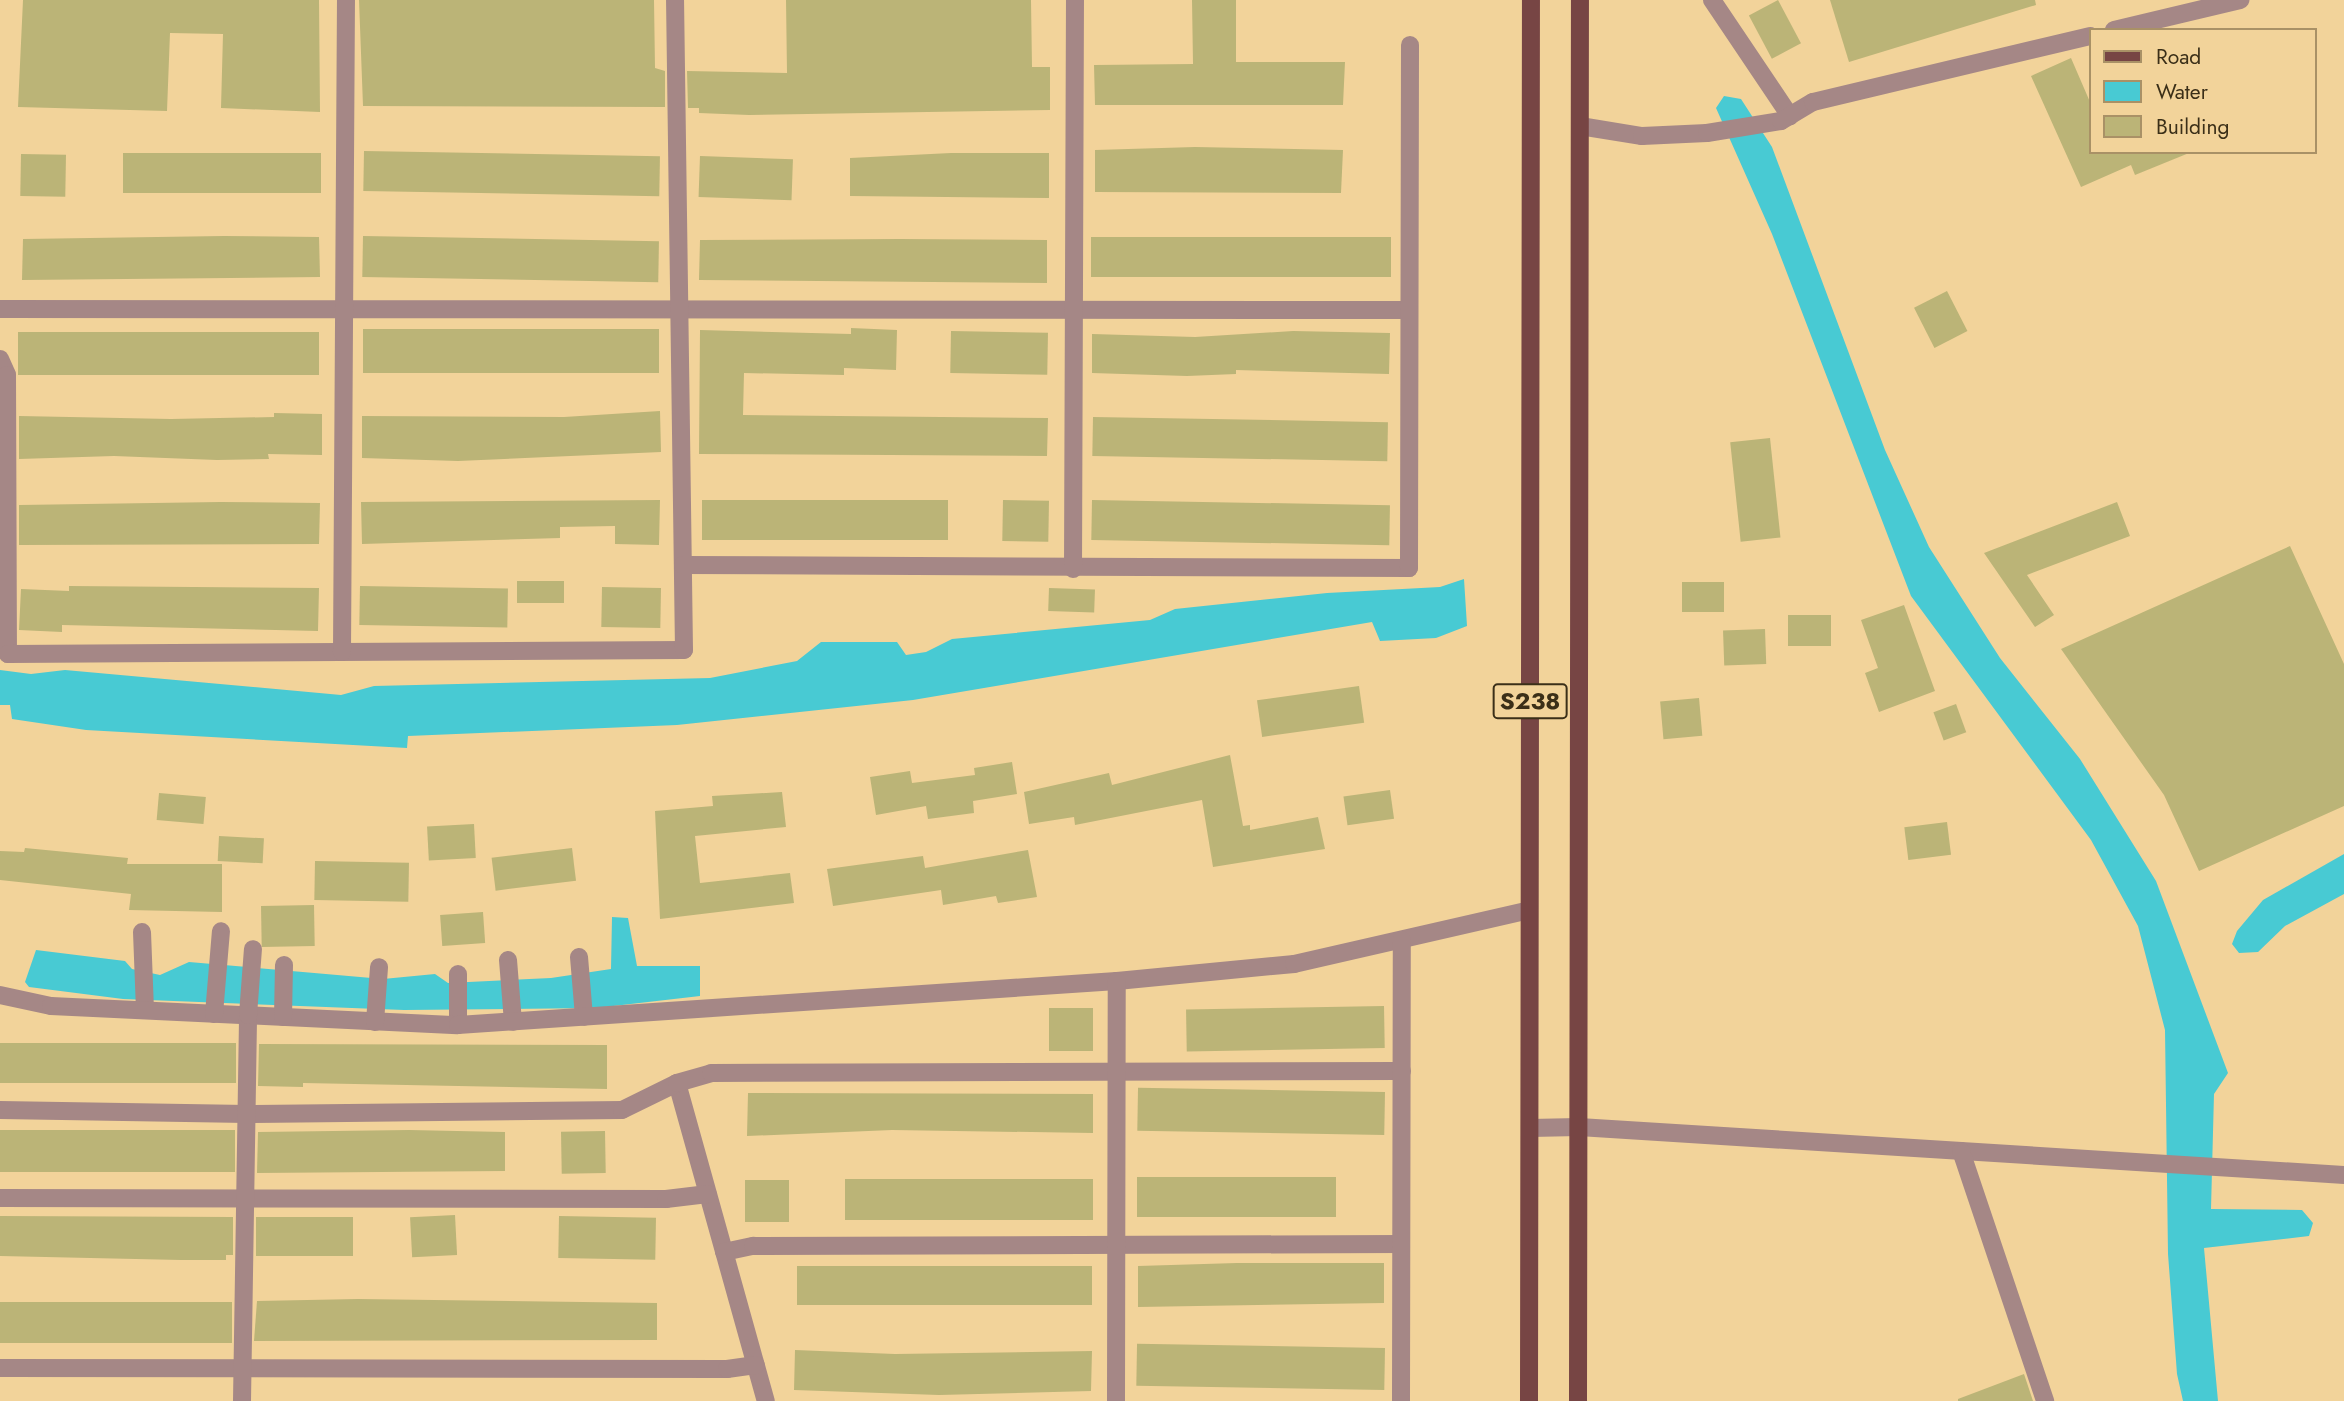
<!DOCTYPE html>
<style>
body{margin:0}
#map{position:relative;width:2344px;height:1401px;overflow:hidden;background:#f2d39a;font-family:Jost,sans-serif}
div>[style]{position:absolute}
.water>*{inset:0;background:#48cad3}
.building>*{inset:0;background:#bbb477;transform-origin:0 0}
.minor>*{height:18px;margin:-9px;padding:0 9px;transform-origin:9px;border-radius:9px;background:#a58786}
.major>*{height:18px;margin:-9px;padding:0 9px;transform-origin:9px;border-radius:9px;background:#774544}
span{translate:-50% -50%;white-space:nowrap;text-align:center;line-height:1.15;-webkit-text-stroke:6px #f2d39a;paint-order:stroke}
.shield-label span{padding:2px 5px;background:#f2d39a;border:2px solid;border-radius:5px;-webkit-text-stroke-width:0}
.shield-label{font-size:24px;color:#3b2f18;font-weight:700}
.legend{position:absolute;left:2089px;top:28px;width:228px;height:126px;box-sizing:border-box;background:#f2d39a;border:2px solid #a99166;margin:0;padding:9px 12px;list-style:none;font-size:21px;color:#3b2f18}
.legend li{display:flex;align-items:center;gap:14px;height:35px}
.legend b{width:35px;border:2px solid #a99166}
</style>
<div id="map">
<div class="water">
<i style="clip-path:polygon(1724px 96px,1741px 99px,1772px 147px,1885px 450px,1929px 547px,2000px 658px,2080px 759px,2156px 881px,2228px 1073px,2214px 1094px,2211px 1209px,2302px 1210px,2313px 1223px,2309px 1236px,2204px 1248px,2218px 1401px,2183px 1401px,2177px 1374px,2168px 1254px,2165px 1030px,2138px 926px,2091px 840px,1911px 596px,1772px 234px,1716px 108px)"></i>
<i style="clip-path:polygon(1464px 579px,1467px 626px,1436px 638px,1380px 641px,1372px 622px,913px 700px,677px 725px,408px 736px,407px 748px,86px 730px,12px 719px,10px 705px,0 705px,0 670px,31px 674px,65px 670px,341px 695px,374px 686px,710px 678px,797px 661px,821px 642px,897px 642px,906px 655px,926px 652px,952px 639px,1150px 620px,1175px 609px,1327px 593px,1440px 587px)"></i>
<i style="clip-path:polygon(2344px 854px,2344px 894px,2285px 926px,2258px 952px,2239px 953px,2232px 944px,2237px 931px,2263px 900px)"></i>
<i style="clip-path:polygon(612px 917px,628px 918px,637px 966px,700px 966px,700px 996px,596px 1008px,404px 1010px,123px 999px,29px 987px,25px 982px,36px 950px,125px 961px,132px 969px,160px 975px,189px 962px,383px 979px,435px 974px,448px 983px,551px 978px,611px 969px)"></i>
</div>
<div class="building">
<i style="clip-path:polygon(23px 0,319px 0,320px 112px,221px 108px,223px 34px,170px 33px,167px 111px,18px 107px)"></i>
<i style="clip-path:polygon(359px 0,654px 0,655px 68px,665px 71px,665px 107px,363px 106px)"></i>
<i style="clip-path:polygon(786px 0,1031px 0,1032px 67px,1050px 67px,1050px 110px,749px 115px,699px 113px,699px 108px,688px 108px,687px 71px,787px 73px)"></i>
<i style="clip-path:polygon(1192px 0,1236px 0,1236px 62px,1345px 62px,1343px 105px,1095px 105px,1094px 65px,1193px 64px)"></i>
<i style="left:1778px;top:0;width:49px;height:33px;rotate:62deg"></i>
<i style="clip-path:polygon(1830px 0,2035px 0,2036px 5px,1849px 62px)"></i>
<i style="clip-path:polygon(2071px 58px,2090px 102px,2090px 152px,2189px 153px,2135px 175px,2131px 165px,2081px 187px,2031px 76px)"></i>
<i style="clip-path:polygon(1195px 147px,1343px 150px,1341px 193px,1095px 192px,1095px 150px)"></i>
<i style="left:364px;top:151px;width:296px;height:40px;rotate:1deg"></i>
<i style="left:123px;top:153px;width:198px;height:40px"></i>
<i style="clip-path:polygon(951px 153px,1049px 153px,1049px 198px,850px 196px,850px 158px)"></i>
<i style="left:21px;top:154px;width:45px;height:42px;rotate:1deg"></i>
<i style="left:700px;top:156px;width:93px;height:41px;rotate:2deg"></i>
<i style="clip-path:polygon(224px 236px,319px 237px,320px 277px,22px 280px,23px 239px)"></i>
<i style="left:363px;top:236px;width:296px;height:41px;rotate:1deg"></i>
<i style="left:1091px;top:237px;width:300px;height:40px"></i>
<i style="clip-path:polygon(900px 239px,1047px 240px,1047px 283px,699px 280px,700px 240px)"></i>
<i style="left:1947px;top:291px;width:45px;height:37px;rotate:63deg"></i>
<i style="clip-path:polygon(851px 328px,897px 330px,896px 370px,844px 368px,844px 375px,744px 373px,743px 415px,1048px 418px,1047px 456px,699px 454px,700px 330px,851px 334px)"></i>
<i style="left:363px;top:329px;width:296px;height:44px"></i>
<i style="left:951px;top:331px;width:97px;height:42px;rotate:1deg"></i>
<i style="clip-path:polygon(1293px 331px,1390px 333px,1389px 374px,1236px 370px,1236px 374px,1187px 376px,1092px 373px,1092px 334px,1195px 337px)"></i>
<i style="left:319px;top:332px;width:43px;height:301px;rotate:90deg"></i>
<i style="clip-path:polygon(660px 411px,661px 452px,458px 461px,362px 458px,362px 416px,564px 417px)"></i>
<i style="clip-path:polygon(274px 413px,322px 414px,322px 455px,268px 454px,269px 459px,217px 460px,114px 456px,19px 459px,19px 416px,171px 419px,274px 417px)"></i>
<i style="left:1093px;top:417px;width:295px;height:39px;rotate:1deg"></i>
<i style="left:1770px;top:438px;width:100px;height:40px;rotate:84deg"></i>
<i style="clip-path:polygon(660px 500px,659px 545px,615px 544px,615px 526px,560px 527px,560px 538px,362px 544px,361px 502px)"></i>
<i style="left:948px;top:500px;width:40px;height:246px;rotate:90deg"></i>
<i style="left:1003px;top:500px;width:46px;height:41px;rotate:1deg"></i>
<i style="left:1092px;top:500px;width:298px;height:40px;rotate:1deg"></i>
<i style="clip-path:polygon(220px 502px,320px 503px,319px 544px,19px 545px,19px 505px)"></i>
<i style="clip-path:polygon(2117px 502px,2130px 536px,2027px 575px,2054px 615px,2035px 627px,1984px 553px)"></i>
<i style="clip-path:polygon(2290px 546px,2344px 664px,2344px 806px,2199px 871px,2164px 795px,2061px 649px)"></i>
<i style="left:517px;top:581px;width:47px;height:22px"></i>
<i style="left:1682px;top:582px;width:42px;height:30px"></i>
<i style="clip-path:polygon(69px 586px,319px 588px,318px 631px,62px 625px,62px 632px,19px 630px,21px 589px,69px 591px)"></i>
<i style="left:360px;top:586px;width:148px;height:39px;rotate:1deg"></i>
<i style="left:602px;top:587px;width:59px;height:40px;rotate:1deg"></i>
<i style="left:1049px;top:588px;width:46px;height:23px;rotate:2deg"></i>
<i style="clip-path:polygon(1904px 605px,1935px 691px,1879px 712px,1865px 673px,1878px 668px,1861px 620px)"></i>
<i style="left:1788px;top:615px;width:43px;height:31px"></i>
<i style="left:1765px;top:629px;width:35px;height:42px;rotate:88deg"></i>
<i style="left:1359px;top:686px;width:37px;height:103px;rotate:82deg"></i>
<i style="left:1699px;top:698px;width:38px;height:39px;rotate:85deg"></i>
<i style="left:1956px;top:704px;width:30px;height:24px;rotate:70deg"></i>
<i style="clip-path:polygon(1230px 755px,1243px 826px,1250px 825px,1250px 830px,1318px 817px,1325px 849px,1213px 867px,1202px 800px,1075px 825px,1074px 817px,1029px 824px,1024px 792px,1109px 773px,1112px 785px)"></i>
<i style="clip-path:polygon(1012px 762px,1017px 794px,973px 801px,974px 813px,928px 819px,926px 806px,876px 815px,870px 777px,910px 771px,912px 783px,975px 775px,974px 768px)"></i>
<i style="left:1390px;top:790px;width:29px;height:47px;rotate:82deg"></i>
<i style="clip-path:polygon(782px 792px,786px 827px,695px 836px,700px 883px,790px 873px,794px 903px,660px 919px,655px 811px,713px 806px,712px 796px)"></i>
<i style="left:159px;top:793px;width:47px;height:27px;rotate:5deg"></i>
<i style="left:1947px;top:822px;width:33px;height:43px;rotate:83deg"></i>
<i style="left:474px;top:824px;width:34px;height:47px;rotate:87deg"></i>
<i style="left:219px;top:836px;width:45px;height:25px;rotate:3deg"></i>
<i style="clip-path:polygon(25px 848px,128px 858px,127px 864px,222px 864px,222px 912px,129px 910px,131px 894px,0 880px,0 851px,24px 852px)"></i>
<i style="left:572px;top:848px;width:33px;height:81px;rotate:83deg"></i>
<i style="clip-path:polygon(1028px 850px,1037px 897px,998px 903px,996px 896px,943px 905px,941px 890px,833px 906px,827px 869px,923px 856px,925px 868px)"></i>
<i style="left:315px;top:861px;width:94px;height:39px;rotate:1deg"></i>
<i style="left:314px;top:905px;width:41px;height:53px;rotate:89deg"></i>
<i style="left:483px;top:912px;width:31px;height:43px;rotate:86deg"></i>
<i style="left:1384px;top:1006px;width:42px;height:198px;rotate:89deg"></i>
<i style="left:1049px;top:1008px;width:44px;height:43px"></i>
<i style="left:0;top:1043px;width:236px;height:40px"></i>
<i style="clip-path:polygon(259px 1044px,607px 1045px,607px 1089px,303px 1083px,303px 1087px,258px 1086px)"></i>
<i style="left:1385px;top:1092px;width:43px;height:247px;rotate:91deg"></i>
<i style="clip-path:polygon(748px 1093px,1093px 1094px,1093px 1133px,892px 1130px,747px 1136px)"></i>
<i style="left:0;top:1130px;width:235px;height:42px"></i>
<i style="clip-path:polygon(409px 1130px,505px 1132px,505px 1171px,257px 1173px,258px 1132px)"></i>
<i style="left:605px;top:1131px;width:42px;height:44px;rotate:89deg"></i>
<i style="left:1336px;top:1177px;width:40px;height:199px;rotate:90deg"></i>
<i style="left:845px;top:1179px;width:248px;height:41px"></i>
<i style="left:745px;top:1180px;width:44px;height:42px"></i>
<i style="left:455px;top:1215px;width:40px;height:45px;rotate:87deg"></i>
<i style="clip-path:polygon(0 1216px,233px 1217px,233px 1255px,226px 1255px,226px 1260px,181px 1260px,0 1256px)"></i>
<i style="left:559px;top:1216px;width:97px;height:42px;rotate:1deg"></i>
<i style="left:256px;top:1217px;width:97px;height:39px"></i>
<i style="clip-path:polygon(1237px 1263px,1384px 1263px,1384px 1303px,1138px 1307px,1138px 1266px)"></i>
<i style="left:797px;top:1266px;width:295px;height:39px"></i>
<i style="clip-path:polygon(358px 1299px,657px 1303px,657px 1340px,254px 1341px,257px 1301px)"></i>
<i style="left:0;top:1302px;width:232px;height:41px"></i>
<i style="left:1385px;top:1348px;width:42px;height:248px;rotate:91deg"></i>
<i style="clip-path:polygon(795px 1350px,895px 1354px,1092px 1351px,1091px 1391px,939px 1395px,794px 1390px)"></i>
<i style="clip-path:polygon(2024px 1374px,2033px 1401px,1958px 1401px,1958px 1399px)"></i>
</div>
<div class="minor">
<i style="left:1712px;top:0;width:140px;rotate:56.1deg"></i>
<i style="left:2114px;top:30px;width:130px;rotate:-13.4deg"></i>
<i style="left:1580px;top:126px;width:63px;rotate:9.2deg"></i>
<i style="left:1642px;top:136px;width:65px;rotate:-2.6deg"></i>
<i style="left:1707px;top:133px;width:75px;rotate:-9.2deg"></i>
<i style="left:1781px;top:121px;width:37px;rotate:-31deg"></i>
<i style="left:1813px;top:102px;width:285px;rotate:-13.4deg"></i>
<i style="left:0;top:309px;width:1409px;rotate:0.04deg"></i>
<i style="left:0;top:359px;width:17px;rotate:66deg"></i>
<i style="left:7px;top:375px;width:279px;rotate:89.8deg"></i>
<i style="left:8px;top:654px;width:676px;rotate:-0.34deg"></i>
<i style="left:684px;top:650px;width:650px;rotate:-90.79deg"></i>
<i style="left:683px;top:565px;width:726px;rotate:0.24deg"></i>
<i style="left:1409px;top:568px;width:523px;rotate:-89.89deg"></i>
<i style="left:1073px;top:569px;width:569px;rotate:-89.8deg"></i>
<i style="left:342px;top:652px;width:652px;rotate:-89.65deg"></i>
<i style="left:142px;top:932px;width:78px;rotate:87.8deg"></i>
<i style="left:579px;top:957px;width:60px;rotate:85.2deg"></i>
<i style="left:508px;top:960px;width:62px;rotate:85.4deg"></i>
<i style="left:458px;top:974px;width:51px;rotate:90deg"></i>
<i style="left:0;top:995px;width:52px;rotate:12.2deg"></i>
<i style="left:51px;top:1006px;width:407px;rotate:2.7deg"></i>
<i style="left:458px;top:1025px;width:660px;rotate:-3.82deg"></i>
<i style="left:1117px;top:981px;width:178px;rotate:-5.5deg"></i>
<i style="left:1294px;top:964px;width:241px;rotate:-12.9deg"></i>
<i style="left:214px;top:1014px;width:83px;rotate:-85.2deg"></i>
<i style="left:283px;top:1017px;width:52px;rotate:-88.9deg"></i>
<i style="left:375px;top:1022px;width:55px;rotate:-85.8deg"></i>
<i style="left:677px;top:1083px;width:330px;rotate:74.4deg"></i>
<i style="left:0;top:1110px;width:247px;rotate:0.9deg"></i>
<i style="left:247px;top:1114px;width:375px;rotate:-0.6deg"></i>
<i style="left:622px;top:1110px;width:61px;rotate:-26.1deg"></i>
<i style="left:677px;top:1083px;width:35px;rotate:-16deg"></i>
<i style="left:711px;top:1073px;width:691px;rotate:-0.17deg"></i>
<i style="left:1530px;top:1128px;width:49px;rotate:-1.2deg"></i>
<i style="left:1579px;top:1127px;width:767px;rotate:3.59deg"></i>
<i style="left:1961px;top:1151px;width:264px;rotate:71.4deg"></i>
<i style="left:0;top:1198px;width:666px;rotate:0.09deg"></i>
<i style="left:666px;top:1199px;width:42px;rotate:-6.8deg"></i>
<i style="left:724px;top:1252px;width:30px;rotate:-12deg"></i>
<i style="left:753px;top:1246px;width:648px;rotate:-0.18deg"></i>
<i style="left:0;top:1368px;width:727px;rotate:0.08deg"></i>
<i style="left:727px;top:1369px;width:29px;rotate:-8deg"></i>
<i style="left:242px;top:1401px;width:386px;rotate:-89.1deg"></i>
<i style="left:248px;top:1015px;width:66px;rotate:-85.7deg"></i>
<i style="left:1116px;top:1401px;width:420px;rotate:-89.9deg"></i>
<i style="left:1401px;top:1401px;width:461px;rotate:-89.9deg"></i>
</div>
<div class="major">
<i style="left:1529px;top:1401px;width:1401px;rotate:-89.92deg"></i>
<i style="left:1578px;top:1401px;width:1401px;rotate:-89.92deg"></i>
</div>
<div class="shield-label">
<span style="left:1530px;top:701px">S238</span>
</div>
<ul class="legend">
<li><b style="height:9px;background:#774544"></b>Road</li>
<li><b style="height:19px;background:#48cad3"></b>Water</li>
<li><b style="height:19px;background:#bbb477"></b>Building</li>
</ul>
</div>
